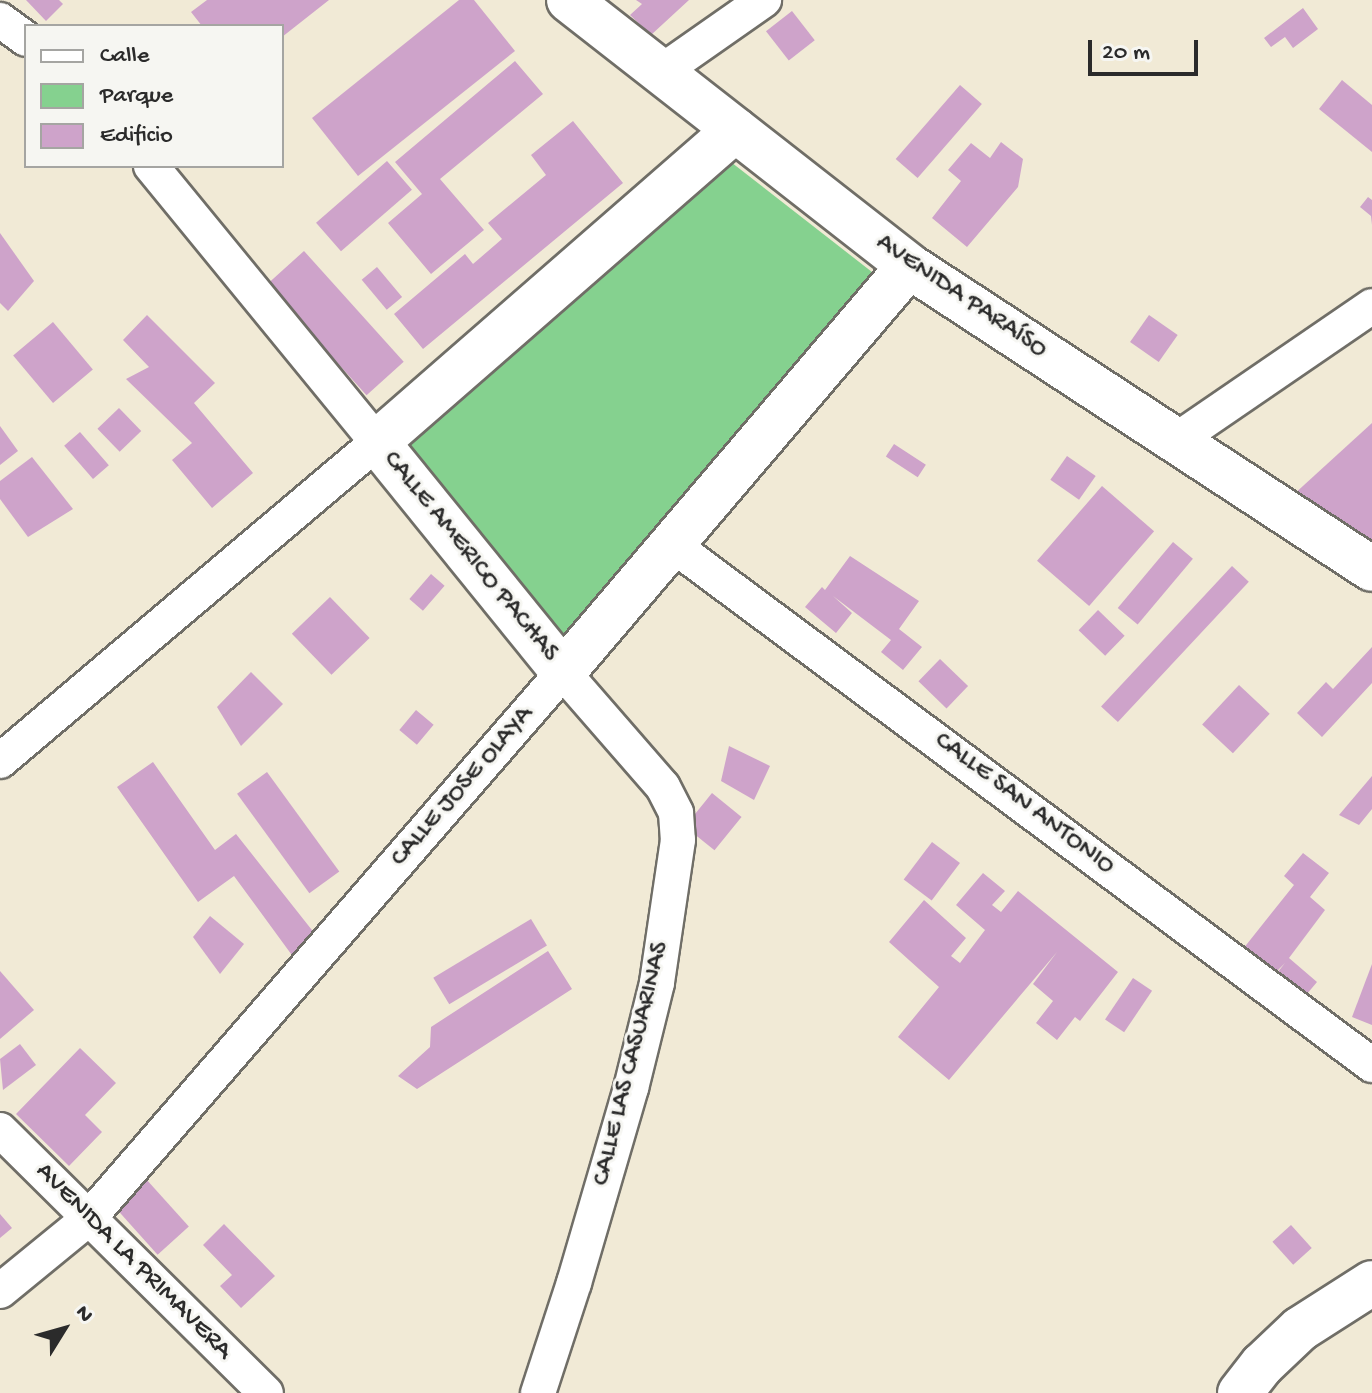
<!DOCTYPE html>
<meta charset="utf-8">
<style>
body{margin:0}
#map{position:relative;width:1372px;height:1393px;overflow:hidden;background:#f1ead6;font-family:"Gochi Hand",sans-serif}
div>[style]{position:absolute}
.green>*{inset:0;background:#85d18f}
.building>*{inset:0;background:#cea3ca;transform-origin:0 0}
.roads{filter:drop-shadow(2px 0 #706e67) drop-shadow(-2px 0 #706e67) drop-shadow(0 2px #706e67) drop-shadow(0 -2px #706e67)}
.street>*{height:34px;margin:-17px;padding:0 17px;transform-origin:17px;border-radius:17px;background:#fff}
.secondary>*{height:44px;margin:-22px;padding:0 22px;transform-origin:22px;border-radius:22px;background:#fff}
span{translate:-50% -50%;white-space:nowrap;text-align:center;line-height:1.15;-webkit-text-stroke:6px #f6f6f2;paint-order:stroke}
.street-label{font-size:26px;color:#2b2b2b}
.legend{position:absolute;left:24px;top:24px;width:260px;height:144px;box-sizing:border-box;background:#f6f6f2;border:2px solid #a5a5a2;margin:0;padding:10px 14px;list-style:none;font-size:24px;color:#2b2b2b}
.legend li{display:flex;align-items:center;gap:16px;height:40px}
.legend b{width:40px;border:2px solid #a5a5a2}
.north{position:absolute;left:24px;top:1289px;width:80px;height:80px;-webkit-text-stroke:6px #f6f6f2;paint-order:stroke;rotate:53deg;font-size:22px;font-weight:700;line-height:32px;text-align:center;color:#2b2b2b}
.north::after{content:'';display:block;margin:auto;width:28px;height:36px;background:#2b2b2b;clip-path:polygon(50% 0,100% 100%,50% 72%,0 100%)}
.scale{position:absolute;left:1088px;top:40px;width:110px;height:36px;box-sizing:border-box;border:4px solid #2b2b2b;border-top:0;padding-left:10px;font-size:24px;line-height:28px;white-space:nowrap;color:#2b2b2b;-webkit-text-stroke:6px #f6f6f2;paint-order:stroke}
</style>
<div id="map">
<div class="green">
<i style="clip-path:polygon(727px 159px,872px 272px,564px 646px,397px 441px)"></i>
</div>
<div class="building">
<i style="clip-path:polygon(26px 0,59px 0,63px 4px,46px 21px)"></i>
<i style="clip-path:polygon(207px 0,329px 0,282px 37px,282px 26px,202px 26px,191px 12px)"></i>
<i style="clip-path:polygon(459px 0,474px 0,515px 51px,358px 176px,312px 118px)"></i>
<i style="clip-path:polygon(636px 0,689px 0,651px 35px,630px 15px,642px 4px)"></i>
<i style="clip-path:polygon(1303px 8px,1318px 29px,1293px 48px,1285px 37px,1271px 47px,1264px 38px)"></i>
<i style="left:792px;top:11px;width:37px;height:33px;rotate:52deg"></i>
<i style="clip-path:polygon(515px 61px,543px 94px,440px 179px,484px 230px,431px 274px,388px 223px,422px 194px,395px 162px)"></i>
<i style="clip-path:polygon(1342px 80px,1372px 105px,1372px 152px,1319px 109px)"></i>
<i style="left:960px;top:85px;width:29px;height:98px;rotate:41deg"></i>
<i style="clip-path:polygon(573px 121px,623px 183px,423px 349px,394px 314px,465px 254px,473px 264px,502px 239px,488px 223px,546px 175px,531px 155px)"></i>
<i style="clip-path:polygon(1001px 142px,1023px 159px,1018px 187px,967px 247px,932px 218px,961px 181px,948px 170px,971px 143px,990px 158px)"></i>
<i style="left:387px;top:161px;width:38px;height:94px;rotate:49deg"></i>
<i style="clip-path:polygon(1368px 197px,1372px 200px,1372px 225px,1371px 216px,1360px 207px)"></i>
<i style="clip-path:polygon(0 233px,34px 281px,8px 311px,0 303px)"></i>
<i style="left:304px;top:251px;width:149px;height:50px;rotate:48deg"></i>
<i style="left:377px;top:267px;width:39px;height:20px;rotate:50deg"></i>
<i style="clip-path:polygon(147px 315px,215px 383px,194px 403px,253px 473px,212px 508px,172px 460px,192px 443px,126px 379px,149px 367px,123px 340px)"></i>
<i style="left:1149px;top:315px;width:35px;height:33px;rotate:35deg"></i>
<i style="left:53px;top:322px;width:62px;height:52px;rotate:50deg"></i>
<i style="left:119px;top:408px;width:32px;height:30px;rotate:46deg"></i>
<i style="clip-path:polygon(1372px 423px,1372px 548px,1292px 496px)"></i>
<i style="clip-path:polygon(0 426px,18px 451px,0 465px)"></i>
<i style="left:80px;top:432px;width:44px;height:21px;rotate:49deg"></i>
<i style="left:894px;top:444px;width:38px;height:15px;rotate:33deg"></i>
<i style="left:1067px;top:456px;width:35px;height:29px;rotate:35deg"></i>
<i style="clip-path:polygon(32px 457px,73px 509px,28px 537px,0 499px,0 481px)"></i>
<i style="left:1102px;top:486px;width:69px;height:99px;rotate:41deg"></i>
<i style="left:1173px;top:542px;width:26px;height:86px;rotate:40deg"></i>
<i style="clip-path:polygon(850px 556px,919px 601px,899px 629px,922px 647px,903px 670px,881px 652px,891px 640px,833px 596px,852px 613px,836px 633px,805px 607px,822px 587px,825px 590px)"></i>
<i style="left:1232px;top:566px;width:23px;height:192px;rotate:43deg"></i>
<i style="left:431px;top:574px;width:18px;height:33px;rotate:41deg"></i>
<i style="left:330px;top:597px;width:57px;height:53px;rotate:46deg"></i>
<i style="left:1098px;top:610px;width:37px;height:28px;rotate:44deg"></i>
<i style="clip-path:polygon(1372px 647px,1372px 683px,1322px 737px,1297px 713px,1326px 682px,1333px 689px)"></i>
<i style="left:940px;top:659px;width:39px;height:31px;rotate:44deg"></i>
<i style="clip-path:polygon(251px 672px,283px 704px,241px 746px,217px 707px)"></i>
<i style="left:1239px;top:685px;width:42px;height:54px;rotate:43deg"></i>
<i style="left:416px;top:710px;width:23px;height:26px;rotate:40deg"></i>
<i style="clip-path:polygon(729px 746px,770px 766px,754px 800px,721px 781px)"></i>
<i style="clip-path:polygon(153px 762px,215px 850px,236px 834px,319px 939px,294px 958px,234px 876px,198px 902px,117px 787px)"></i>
<i style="left:267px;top:772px;width:123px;height:37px;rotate:54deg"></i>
<i style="clip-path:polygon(1372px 776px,1372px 809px,1359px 825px,1339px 815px)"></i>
<i style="left:712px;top:793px;width:38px;height:43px;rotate:39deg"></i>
<i style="left:932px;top:842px;width:35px;height:47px;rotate:37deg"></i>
<i style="clip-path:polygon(1303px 853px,1329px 873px,1310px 897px,1325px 910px,1289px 958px,1317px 982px,1296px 1007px,1269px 983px,1285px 963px,1274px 974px,1243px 949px,1294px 885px,1284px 876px)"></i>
<i style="clip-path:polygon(983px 873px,1005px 891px,992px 905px,1001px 912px,1018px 891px,1118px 972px,1080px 1021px,1075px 1017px,1057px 1040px,1036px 1023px,1053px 1001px,1033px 984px,1057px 952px,949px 1080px,898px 1037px,939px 987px,889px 942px,924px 900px,966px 938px,951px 956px,960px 963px,985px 930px,956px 905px)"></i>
<i style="clip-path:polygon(210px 916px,244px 944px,220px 974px,193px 937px)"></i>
<i style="left:531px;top:919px;width:31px;height:114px;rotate:59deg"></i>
<i style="clip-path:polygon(548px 951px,572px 989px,417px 1089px,398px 1076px,430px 1047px,431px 1027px)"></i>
<i style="clip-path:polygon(1372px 964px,1372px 1025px,1352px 1017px)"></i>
<i style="clip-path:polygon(0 971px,34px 1010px,0 1039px)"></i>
<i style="left:1133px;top:978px;width:23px;height:50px;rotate:34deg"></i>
<i style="clip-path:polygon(20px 1044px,36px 1065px,3px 1090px,0 1059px)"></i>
<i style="clip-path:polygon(80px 1048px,116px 1083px,85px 1115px,102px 1132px,69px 1166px,16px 1114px)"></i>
<i style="left:146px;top:1179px;width:64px;height:42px;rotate:48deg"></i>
<i style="clip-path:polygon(0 1214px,12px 1228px,0 1238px)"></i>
<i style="clip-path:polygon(224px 1224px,275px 1276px,241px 1308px,220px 1286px,232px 1275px,203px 1245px)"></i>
<i style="left:1291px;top:1225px;width:31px;height:25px;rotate:48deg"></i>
</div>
<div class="roads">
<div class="street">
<i style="left:0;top:20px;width:32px;rotate:36deg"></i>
<i style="left:661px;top:72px;width:126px;rotate:-35deg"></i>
<i style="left:1178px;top:439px;width:235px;rotate:-34.4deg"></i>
<i style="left:674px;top:546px;width:870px;rotate:36.63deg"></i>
<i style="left:0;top:761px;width:494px;rotate:-40.2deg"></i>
<i style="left:377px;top:442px;width:357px;rotate:-129.3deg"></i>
<i style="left:0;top:1130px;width:374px;rotate:44.7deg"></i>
<i style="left:0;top:1291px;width:114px;rotate:-39.3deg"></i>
<i style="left:88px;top:1219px;width:724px;rotate:-49.03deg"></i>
<i style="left:563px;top:672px;width:152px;rotate:49deg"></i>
<i style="left:663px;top:787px;width:29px;rotate:63deg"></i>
<i style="left:676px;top:813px;width:27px;rotate:86deg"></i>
<i style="left:678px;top:840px;width:145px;rotate:98.4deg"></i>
<i style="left:657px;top:983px;width:108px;rotate:103.9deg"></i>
<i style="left:631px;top:1088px;width:203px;rotate:106.3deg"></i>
<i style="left:574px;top:1283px;width:116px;rotate:108.1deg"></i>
</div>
<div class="secondary">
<i style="left:569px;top:0;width:432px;rotate:38deg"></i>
<i style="left:909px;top:266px;width:553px;rotate:33.2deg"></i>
<i style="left:735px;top:130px;width:475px;rotate:138.9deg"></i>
<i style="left:377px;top:442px;width:296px;rotate:51deg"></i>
<i style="left:563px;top:672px;width:533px;rotate:-49.56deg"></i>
<i style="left:1240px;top:1393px;width:36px;rotate:-52deg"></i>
<i style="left:1262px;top:1365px;width:52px;rotate:-43.5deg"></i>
<i style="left:1300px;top:1329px;width:85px;rotate:-32.6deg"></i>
</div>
</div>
<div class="street-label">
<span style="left:961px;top:297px;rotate:34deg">AVENIDA PARAÍSO</span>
<span style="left:470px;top:557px;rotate:51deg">CALLE AMERICO PACHAS</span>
<span style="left:463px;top:787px;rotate:-49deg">CALLE JOSE OLAYA</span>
<span style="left:1024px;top:804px;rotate:37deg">CALLE SAN ANTONIO</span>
<span style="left:632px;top:1064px;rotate:-76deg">CALLE LAS CASUARINAS</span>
<span style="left:133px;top:1262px;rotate:45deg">AVENIDA LA PRIMAVERA</span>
</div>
<ul class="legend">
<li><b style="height:10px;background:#fff"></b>Calle</li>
<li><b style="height:22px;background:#85d18f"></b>Parque</li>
<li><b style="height:22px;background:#cea3ca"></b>Edificio</li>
</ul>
<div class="north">N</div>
<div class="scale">20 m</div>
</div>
